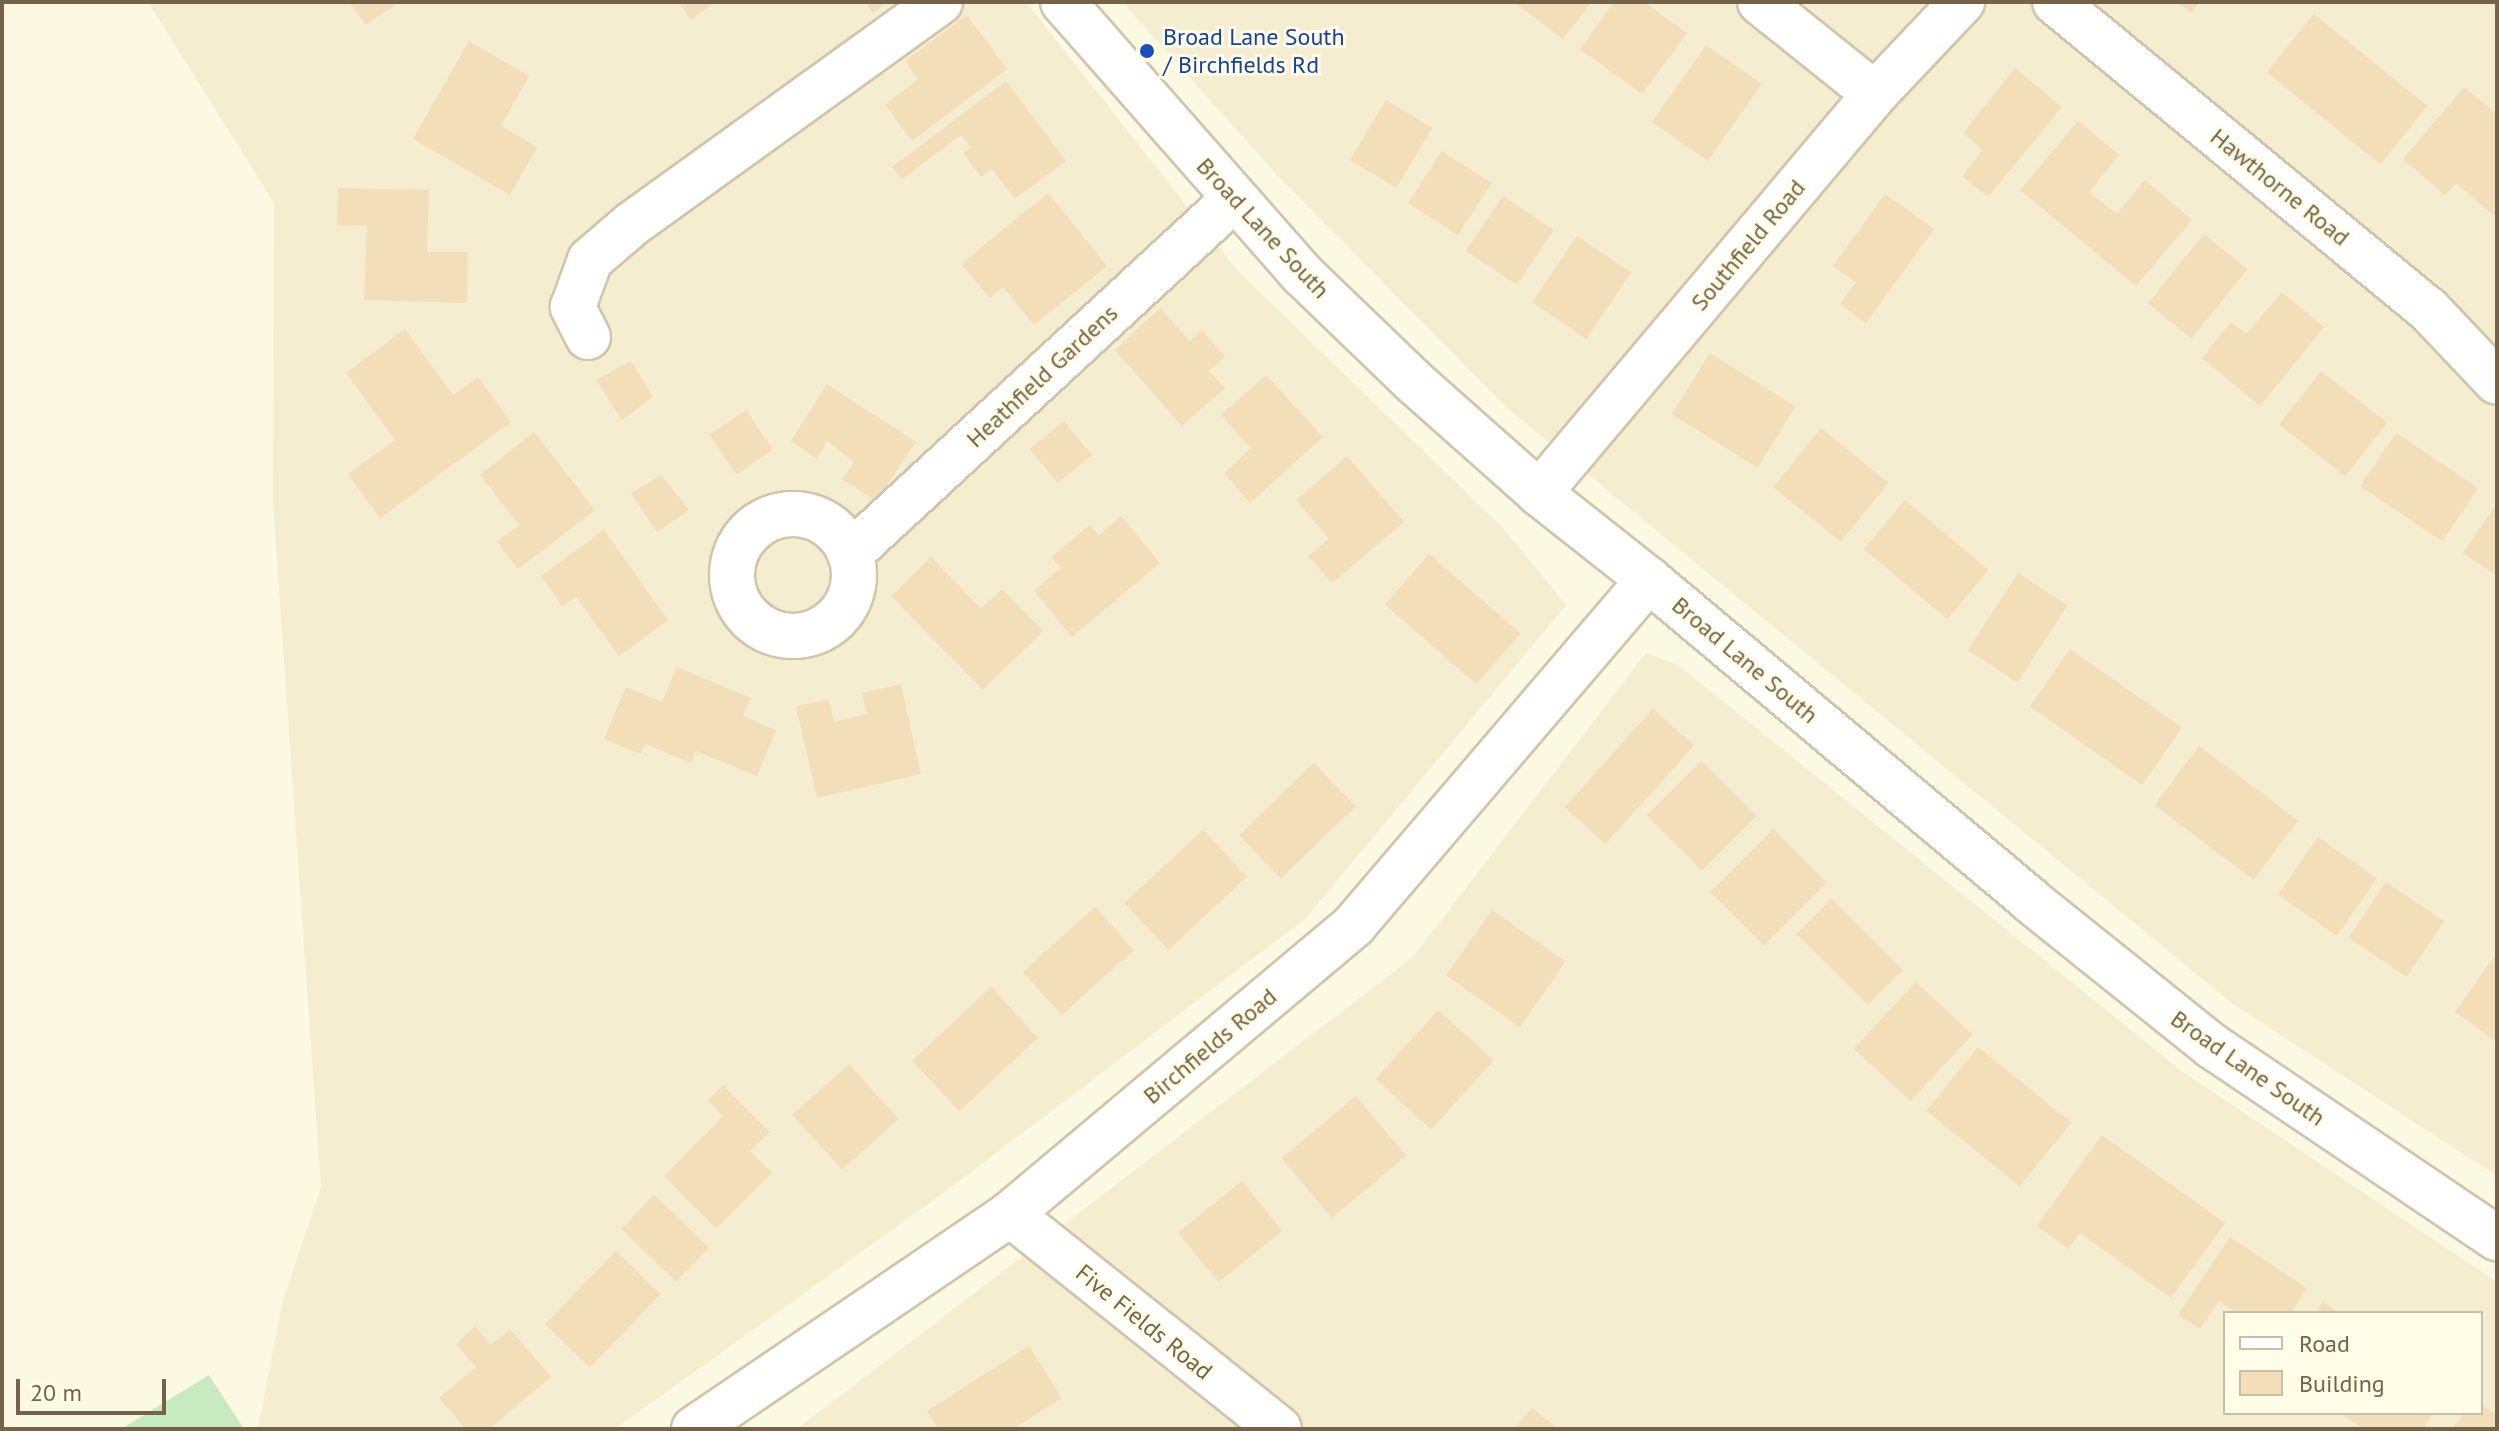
<!DOCTYPE html>
<style>
body{margin:0}
#map{position:relative;width:2499px;height:1431px;overflow:hidden;background:#fcf9e2;font-family:"PT Sans",sans-serif}
div>[style]{position:absolute}
.residential>*{inset:0;background:#f4edd0}
.green>*{inset:0;background:#c7eac1}
.building>*{inset:0;background:#f2dfb9;transform-origin:0 0}
.roads{filter:drop-shadow(2px 0 #d0c5ac) drop-shadow(-2px 0 #d0c5ac) drop-shadow(0 2px #d0c5ac) drop-shadow(0 -2px #d0c5ac)}
.minor>*{height:44px;margin:-22px;padding:0 22px;transform-origin:22px;border-radius:22px;background:#fff}
.minor>.ring{margin:-22px;padding:0;box-sizing:content-box;background:none;border:44px solid #fff;border-radius:50%}
.dots>*{width:22px;height:22px;translate:-50% -50%;box-sizing:border-box;border:4px solid #fffce8;border-radius:50%}
span{translate:-50% -50%;white-space:nowrap;text-align:center;line-height:1.15;-webkit-text-stroke:6px #fffce8;paint-order:stroke}
.transit-label{font-size:24px;color:#164399}
.left{translate:0 -50%;text-align:left}
.street-label{font-size:24px;color:#746348}
.frame{position:absolute;inset:0;border:4px solid #746348;pointer-events:none}
.legend{position:absolute;left:2223px;top:1311px;width:260px;height:104px;box-sizing:border-box;background:#fffce8;border:2px solid #c7bfa8;margin:0;padding:10px 14px;list-style:none;font-size:24px;color:#746348}
.legend li{display:flex;align-items:center;gap:16px;height:40px}
.legend b{width:40px;border:2px solid #c7bfa8}
.scale{position:absolute;left:16px;top:1379px;width:150px;height:36px;box-sizing:border-box;border:4px solid #746348;border-top:0;padding-left:10px;font-size:24px;line-height:28px;white-space:nowrap;color:#746348;-webkit-text-stroke:6px #fffce8;paint-order:stroke}
</style>
<div id="map">
<div class="residential">
<i style="clip-path:polygon(148px 2px,1026px 2px,1238px 271px,1502px 527px,1566px 605px,1305px 919px,938px 1197px,615px 1429px,258px 1429px,282px 1304px,321px 1188px,273px 504px,274px 203px)"></i>
<i style="clip-path:polygon(1122px 2px,2497px 2px,2497px 1176px,2233px 1004px,1506px 407px,1278px 176px)"></i>
<i style="clip-path:polygon(evenodd,1646px 653px,1678px 665px,2183px 1072px,2497px 1282px,2497px 1429px,797px 1429px,1413px 957px,1646px 653px,2225px 1313px,2481px 1313px,2481px 1413px,2225px 1413px,2225px 1313px)"></i>
</div>
<div class="green">
<i style="clip-path:polygon(209px 1375px,244px 1429px,121px 1429px)"></i>
</div>
<div class="building">
<i style="clip-path:polygon(349px 2px,399px 2px,366px 25px)"></i>
<i style="clip-path:polygon(678px 2px,715px 2px,691px 20px)"></i>
<i style="clip-path:polygon(865px 2px,889px 2px,873px 13px)"></i>
<i style="clip-path:polygon(1514px 2px,1592px 2px,1563px 39px)"></i>
<i style="clip-path:polygon(1614px 2px,1644px 2px,1687px 33px,1642px 94px,1580px 49px)"></i>
<i style="clip-path:polygon(2177px 2px,2200px 2px,2191px 13px)"></i>
<i style="left:2314px;top:14px;width:146px;height:75px;rotate:39deg"></i>
<i style="clip-path:polygon(967px 15px,1007px 69px,912px 141px,885px 105px,918px 79px,905px 61px)"></i>
<i style="clip-path:polygon(469px 41px,529px 76px,501px 126px,537px 147px,510px 195px,413px 139px)"></i>
<i style="left:1706px;top:45px;width:68px;height:94px;rotate:35deg"></i>
<i style="clip-path:polygon(2015px 68px,2062px 107px,1988px 197px,1962px 176px,1983px 150px,1963px 133px)"></i>
<i style="clip-path:polygon(1006px 81px,1066px 161px,1015px 199px,992px 169px,981px 177px,963px 153px,971px 148px,961px 135px,902px 179px,892px 167px)"></i>
<i style="clip-path:polygon(2464px 87px,2497px 114px,2497px 218px,2456px 183px,2445px 195px,2403px 159px)"></i>
<i style="left:1386px;top:100px;width:54px;height:70px;rotate:31deg"></i>
<i style="clip-path:polygon(2078px 121px,2119px 155px,2089px 192px,2117px 214px,2145px 180px,2192px 220px,2136px 286px,2020px 190px)"></i>
<i style="left:1442px;top:151px;width:59px;height:62px;rotate:33deg"></i>
<i style="clip-path:polygon(338px 188px,429px 190px,427px 252px,468px 252px,467px 303px,364px 300px,367px 226px,337px 225px)"></i>
<i style="clip-path:polygon(1048px 193px,1107px 266px,1034px 325px,1003px 287px,990px 298px,961px 264px)"></i>
<i style="clip-path:polygon(1885px 194px,1934px 229px,1866px 323px,1840px 304px,1856px 282px,1833px 266px)"></i>
<i style="left:1503px;top:196px;width:61px;height:66px;rotate:34deg"></i>
<i style="left:2204px;top:234px;width:56px;height:89px;rotate:39deg"></i>
<i style="left:1577px;top:236px;width:65px;height:80px;rotate:34deg"></i>
<i style="clip-path:polygon(2282px 292px,2324px 327px,2260px 406px,2202px 358px,2231px 322px,2246px 334px)"></i>
<i style="clip-path:polygon(1160px 308px,1190px 341px,1202px 330px,1225px 357px,1209px 371px,1225px 388px,1182px 426px,1115px 350px)"></i>
<i style="clip-path:polygon(405px 329px,453px 395px,478px 377px,511px 422px,380px 518px,348px 474px,395px 440px,346px 373px)"></i>
<i style="left:1710px;top:353px;width:101px;height:72px;rotate:32deg"></i>
<i style="clip-path:polygon(631px 361px,653px 397px,622px 420px,596px 380px)"></i>
<i style="left:2321px;top:371px;width:84px;height:68px;rotate:38deg"></i>
<i style="clip-path:polygon(1266px 375px,1323px 437px,1250px 503px,1224px 473px,1251px 448px,1221px 415px)"></i>
<i style="clip-path:polygon(827px 384px,916px 442px,876px 501px,842px 479px,854px 462px,827px 441px,817px 459px,791px 441px)"></i>
<i style="left:746px;top:410px;width:48px;height:44px;rotate:56deg"></i>
<i style="left:1064px;top:421px;width:44px;height:44px;rotate:51deg"></i>
<i style="left:1821px;top:428px;width:87px;height:76px;rotate:39deg"></i>
<i style="clip-path:polygon(534px 432px,595px 510px,518px 569px,497px 542px,519px 525px,480px 475px)"></i>
<i style="left:2396px;top:433px;width:99px;height:64px;rotate:34deg"></i>
<i style="clip-path:polygon(1347px 456px,1404px 522px,1332px 583px,1308px 556px,1329px 539px,1296px 500px)"></i>
<i style="clip-path:polygon(661px 475px,689px 510px,657px 532px,631px 493px)"></i>
<i style="left:1905px;top:500px;width:109px;height:64px;rotate:40deg"></i>
<i style="clip-path:polygon(2497px 503px,2497px 576px,2463px 553px)"></i>
<i style="clip-path:polygon(1121px 516px,1160px 563px,1072px 637px,1034px 591px,1061px 568px,1051px 557px,1090px 525px,1099px 535px)"></i>
<i style="clip-path:polygon(604px 530px,668px 620px,619px 656px,576px 597px,562px 606px,541px 576px)"></i>
<i style="left:1429px;top:554px;width:121px;height:67px;rotate:41deg"></i>
<i style="clip-path:polygon(931px 557px,981px 609px,1002px 589px,1043px 631px,983px 690px,891px 596px)"></i>
<i style="left:2018px;top:573px;width:59px;height:92px;rotate:33deg"></i>
<i style="left:2070px;top:649px;width:137px;height:70px;rotate:35deg"></i>
<i style="clip-path:polygon(677px 667px,751px 698px,743px 716px,776px 730px,757px 776px,696px 751px,691px 763px,645px 744px,641px 754px,604px 739px,626px 687px,662px 702px)"></i>
<i style="clip-path:polygon(901px 684px,921px 774px,817px 798px,796px 706px,829px 699px,834px 722px,867px 714px,862px 693px)"></i>
<i style="left:1653px;top:709px;width:55px;height:132px;rotate:42deg"></i>
<i style="left:2199px;top:746px;width:124px;height:74px;rotate:37deg"></i>
<i style="left:1701px;top:761px;width:78px;height:77px;rotate:45deg"></i>
<i style="left:1314px;top:763px;width:60px;height:104px;rotate:46deg"></i>
<i style="left:1773px;top:829px;width:76px;height:89px;rotate:45deg"></i>
<i style="left:1203px;top:830px;width:64px;height:107px;rotate:47deg"></i>
<i style="left:2318px;top:837px;width:72px;height:70px;rotate:35deg"></i>
<i style="left:2386px;top:882px;width:70px;height:67px;rotate:34deg"></i>
<i style="left:1831px;top:899px;width:101px;height:49px;rotate:45deg"></i>
<i style="left:1095px;top:907px;width:58px;height:97px;rotate:48deg"></i>
<i style="left:1492px;top:910px;width:90px;height:80px;rotate:35deg"></i>
<i style="clip-path:polygon(2497px 953px,2497px 1042px,2455px 1012px)"></i>
<i style="left:1916px;top:982px;width:77px;height:91px;rotate:43deg"></i>
<i style="left:991px;top:987px;width:69px;height:108px;rotate:47deg"></i>
<i style="left:1438px;top:1010px;width:75px;height:93px;rotate:42deg"></i>
<i style="left:1978px;top:1047px;width:120px;height:82px;rotate:39deg"></i>
<i style="left:849px;top:1064px;width:74px;height:76px;rotate:48deg"></i>
<i style="clip-path:polygon(723px 1085px,770px 1132px,750px 1151px,772px 1173px,716px 1229px,664px 1176px,723px 1116px,708px 1101px)"></i>
<i style="left:1356px;top:1096px;width:78px;height:97px;rotate:50deg"></i>
<i style="clip-path:polygon(2102px 1135px,2225px 1223px,2171px 1298px,2080px 1233px,2068px 1249px,2037px 1226px)"></i>
<i style="left:1242px;top:1181px;width:64px;height:82px;rotate:51deg"></i>
<i style="left:654px;top:1195px;width:76px;height:47px;rotate:44deg"></i>
<i style="clip-path:polygon(2230px 1237px,2307px 1288px,2290px 1313px,2236px 1313px,2219px 1301px,2200px 1329px,2178px 1315px)"></i>
<i style="left:616px;top:1251px;width:62px;height:102px;rotate:44deg"></i>
<i style="clip-path:polygon(2323px 1302px,2339px 1313px,2315px 1313px)"></i>
<i style="clip-path:polygon(475px 1326px,491px 1345px,510px 1329px,551px 1377px,489px 1429px,466px 1429px,439px 1398px,476px 1367px,456px 1344px)"></i>
<i style="clip-path:polygon(1029px 1346px,1062px 1398px,1013px 1429px,938px 1429px,927px 1411px)"></i>
<i style="clip-path:polygon(2481px 1404px,2497px 1415px,2497px 1429px,2452px 1429px,2464px 1413px,2481px 1413px)"></i>
<i style="clip-path:polygon(1532px 1408px,1558px 1429px,1514px 1429px)"></i>
<i style="clip-path:polygon(2346px 1413px,2433px 1413px,2423px 1429px,2364px 1429px,2344px 1416px)"></i>
</div>
<div class="roads">
<div class="minor">
<i style="left:1063px;top:2px;width:362px;rotate:48.7deg"></i>
<i style="left:1302px;top:274px;width:154px;rotate:43.9deg"></i>
<i style="left:1413px;top:381px;width:169px;rotate:41.6deg"></i>
<i style="left:1539px;top:493px;width:140px;rotate:38.3deg"></i>
<i style="left:1649px;top:580px;width:499px;rotate:40deg"></i>
<i style="left:2031px;top:901px;width:232px;rotate:38.7deg"></i>
<i style="left:2212px;top:1046px;width:344px;rotate:34deg"></i>
<i style="left:1760px;top:2px;width:147px;rotate:38.7deg"></i>
<i style="left:2055px;top:2px;width:483px;rotate:39.5deg"></i>
<i style="left:2428px;top:309px;width:100px;rotate:46.6deg"></i>
<i style="left:588px;top:337px;width:34px;rotate:-117deg"></i>
<i style="left:573px;top:307px;width:50px;rotate:-70.1deg"></i>
<i style="left:590px;top:260px;width:55px;rotate:-40.6deg"></i>
<i style="left:632px;top:224px;width:380px;rotate:-35.8deg"></i>
<i style="left:1539px;top:493px;width:522px;rotate:-49.9deg"></i>
<i style="left:1875px;top:94px;width:127px;rotate:-46.6deg"></i>
<i class="ring" style="left:732px;top:514px;width:78px;height:78px"></i>
<i style="left:850px;top:554px;width:523px;rotate:-42.75deg"></i>
<i style="left:1010px;top:1214px;width:344px;rotate:38.6deg"></i>
<i style="left:694px;top:1429px;width:382px;rotate:-34.2deg"></i>
<i style="left:1010px;top:1214px;width:449px;rotate:-40deg"></i>
<i style="left:1354px;top:925px;width:454px;rotate:-49.5deg"></i>
</div>
</div>
<div class="dots">
<i style="left:1147px;top:51px;background:#1a4fb4"></i>
</div>
<div class="transit-label">
<span class="left" style="left:1163px;top:51px">Broad Lane South<br>/ Birchfields Rd</span>
</div>
<div class="street-label">
<span style="left:2280px;top:187px;rotate:39deg">Hawthorne Road</span>
<span style="left:1263px;top:228px;rotate:47deg">Broad Lane South</span>
<span style="left:1748px;top:245px;rotate:-50deg">Southfield Road</span>
<span style="left:1042px;top:376px;rotate:-43deg">Heathfield Gardens</span>
<span style="left:1745px;top:660px;rotate:40deg">Broad Lane South</span>
<span style="left:1210px;top:1046px;rotate:-40deg">Birchfields Road</span>
<span style="left:2248px;top:1068px;rotate:35deg">Broad Lane South</span>
<span style="left:1144px;top:1322px;rotate:39deg">Five Fields Road</span>
</div>
<div class="frame"></div>
<ul class="legend">
<li><b style="height:10px;background:#fff"></b>Road</li>
<li><b style="height:22px;background:#f2dfb9"></b>Building</li>
</ul>
<div class="scale">20 m</div>
</div>
